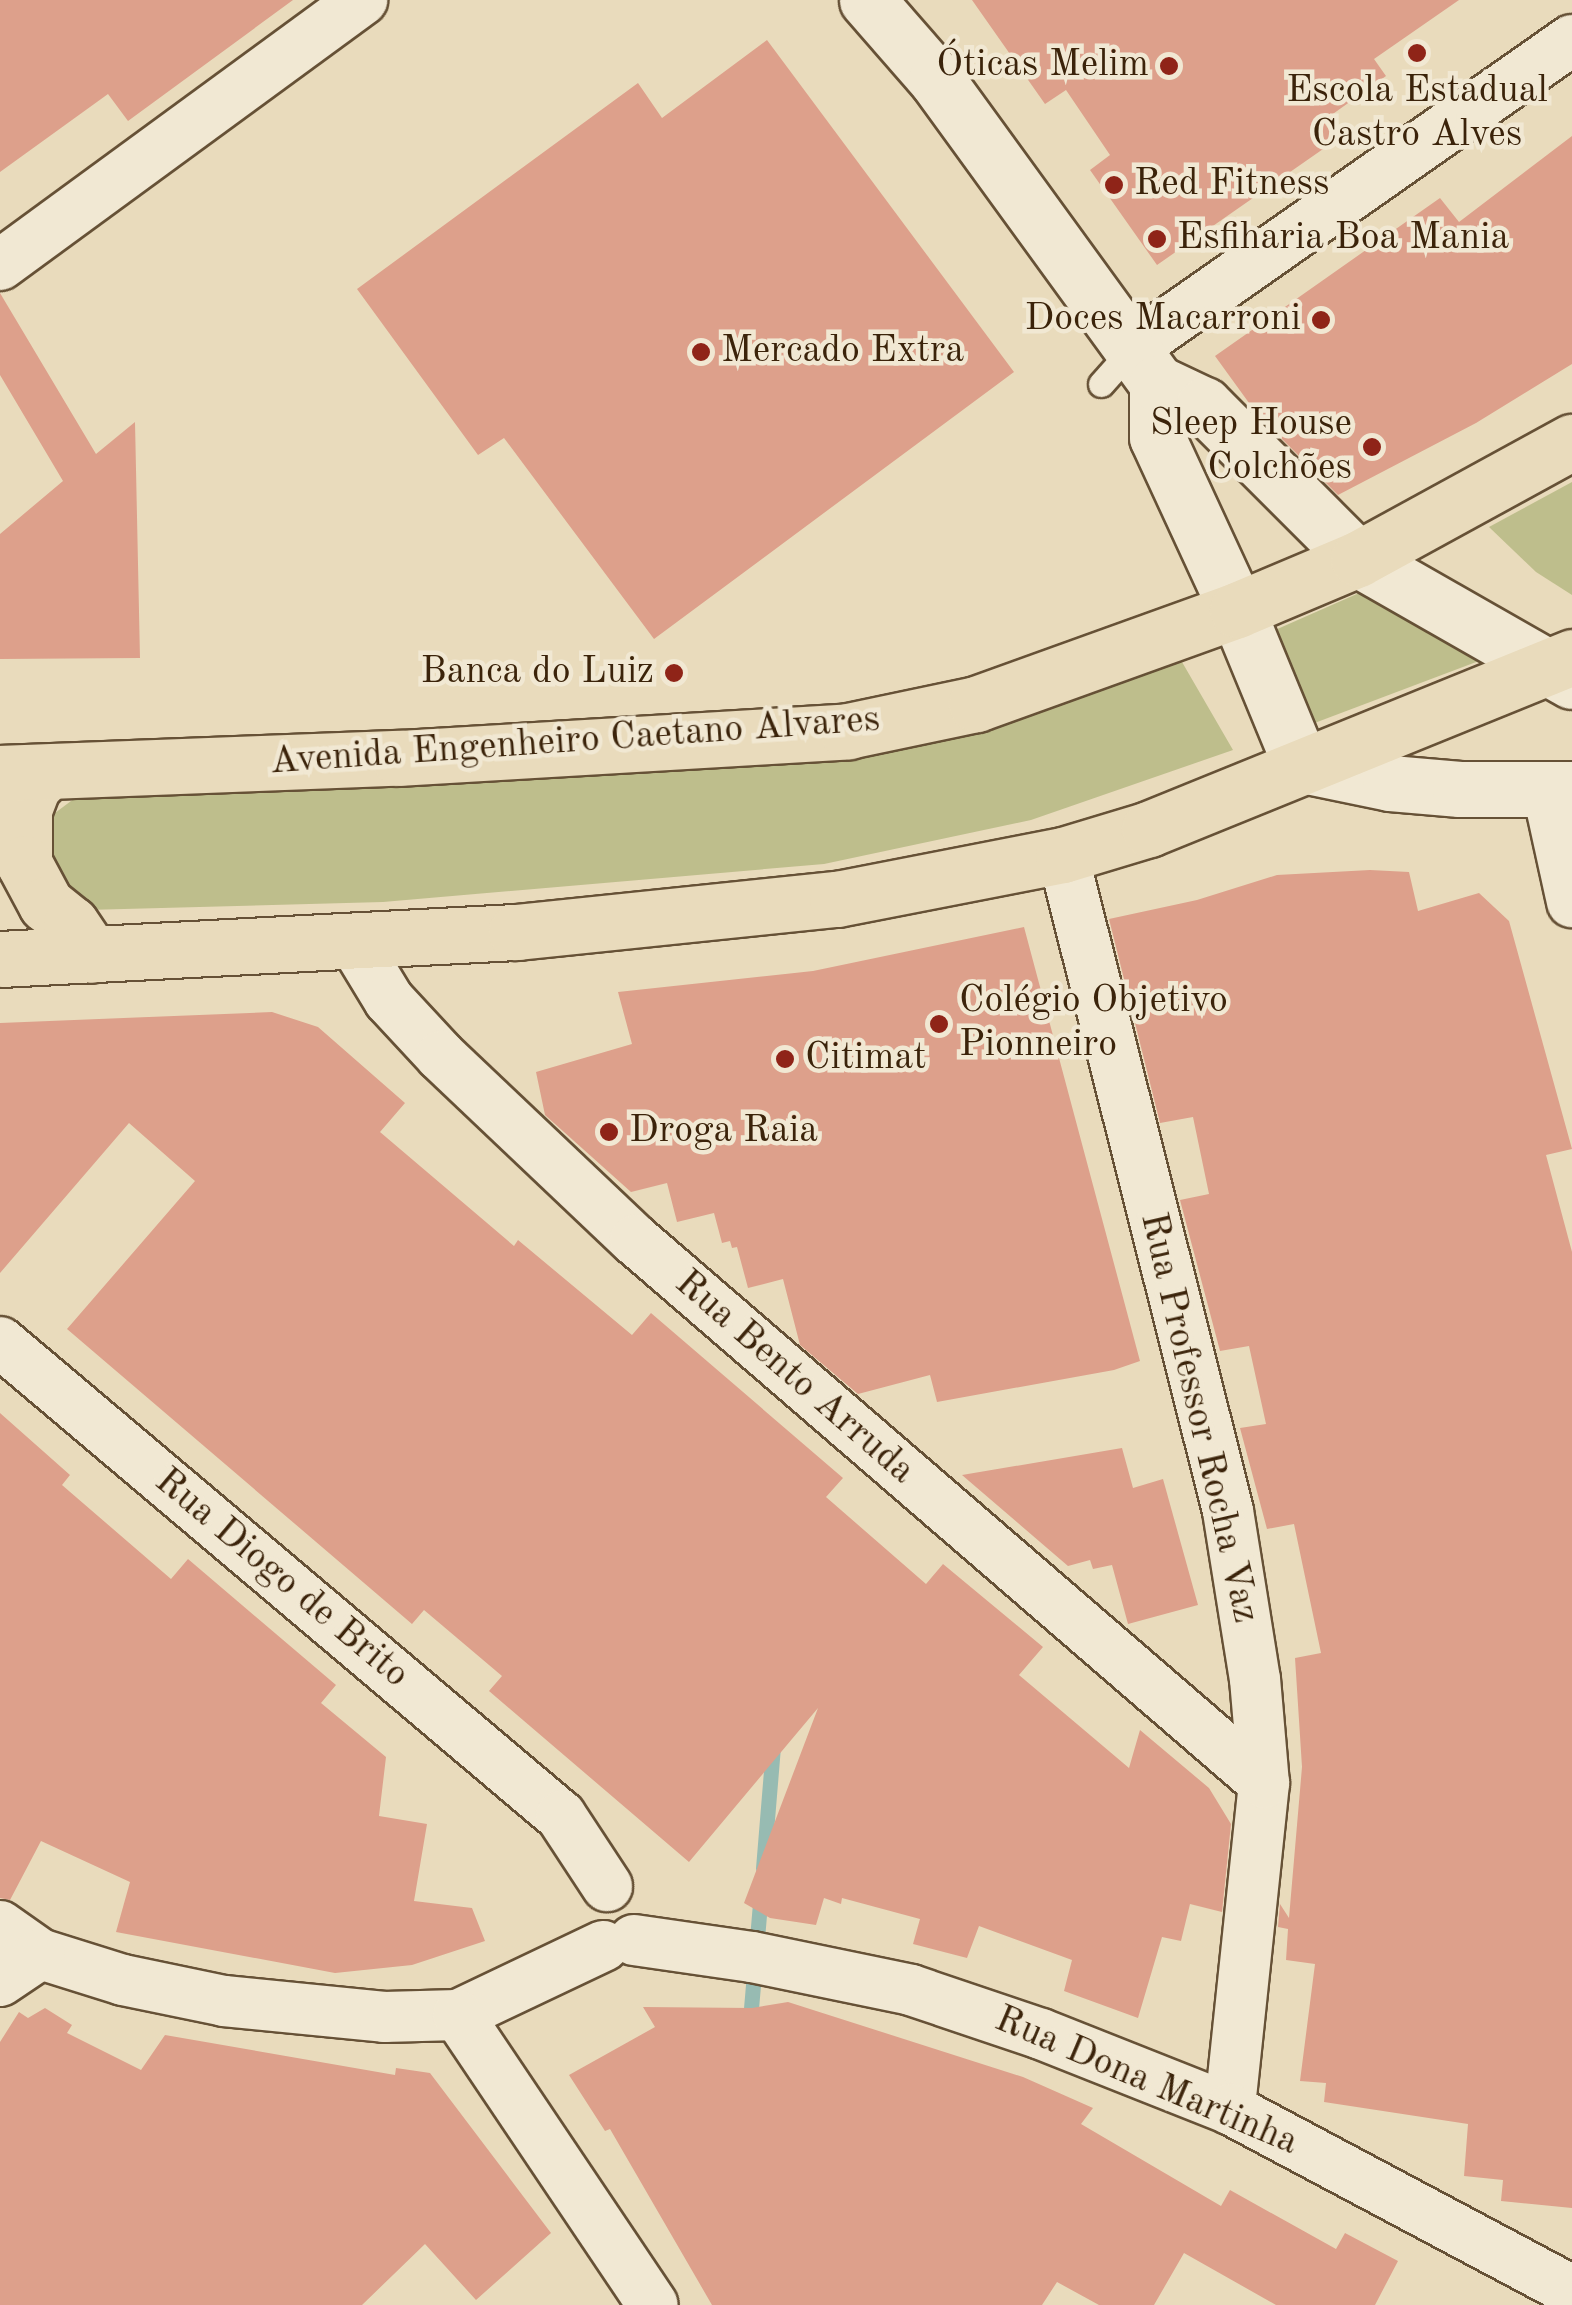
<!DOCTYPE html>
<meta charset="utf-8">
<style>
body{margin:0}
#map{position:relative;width:1572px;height:2305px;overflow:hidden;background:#e9dbbc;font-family:"Old Standard TT",serif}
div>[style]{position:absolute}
.green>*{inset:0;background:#bebe8c}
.stream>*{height:15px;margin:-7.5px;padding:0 7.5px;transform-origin:7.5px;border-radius:7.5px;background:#97bbb2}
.building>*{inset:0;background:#dda08b}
.roads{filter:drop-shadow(2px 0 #665136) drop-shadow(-2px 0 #665136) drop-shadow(0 2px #665136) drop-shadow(0 -2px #665136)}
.lane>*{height:25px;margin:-12.5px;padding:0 12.5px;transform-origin:12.5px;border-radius:12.5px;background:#f1e8d3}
.street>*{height:50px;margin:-25px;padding:0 25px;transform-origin:25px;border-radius:25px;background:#f1e8d3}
.secondary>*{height:55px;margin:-27.5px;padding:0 27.5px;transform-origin:27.5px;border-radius:27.5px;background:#f1e8d3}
.primary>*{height:55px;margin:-27.5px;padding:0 27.5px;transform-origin:27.5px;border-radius:27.5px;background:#e9dbbc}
.dots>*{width:28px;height:28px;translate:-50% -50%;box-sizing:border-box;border:5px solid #f1e8d3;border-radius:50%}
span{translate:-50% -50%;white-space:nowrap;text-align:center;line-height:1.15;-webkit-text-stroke:9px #f1e8d3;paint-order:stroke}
.poi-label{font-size:38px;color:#3b230a}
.right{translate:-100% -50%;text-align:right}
.left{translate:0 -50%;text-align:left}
.street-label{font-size:38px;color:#3b230a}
</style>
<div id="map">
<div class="green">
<i style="clip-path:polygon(1572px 482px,1572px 595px,1536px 572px,1489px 527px)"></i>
<i style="clip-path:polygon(1375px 586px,1500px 653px,1296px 730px,1264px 635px)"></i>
<i style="clip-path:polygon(1182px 662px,1233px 750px,1031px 820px,824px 864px,383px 902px,86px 910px,54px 881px,43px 822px,75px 798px,345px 779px,1047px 705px)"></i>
</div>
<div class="stream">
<i style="left:763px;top:1868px;width:121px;rotate:-85.3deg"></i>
<i style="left:755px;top:2026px;width:8px;rotate:-130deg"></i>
<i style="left:750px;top:2020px;width:129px;rotate:-85.1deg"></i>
</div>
<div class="building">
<i style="clip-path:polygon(0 0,293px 0,128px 121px,108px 94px,0 172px)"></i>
<i style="clip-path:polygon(972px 0,1459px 0,1374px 59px,1386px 76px,1323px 121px,1336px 140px,1157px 265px,1090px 170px,1110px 155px,1066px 90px,1045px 104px)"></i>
<i style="clip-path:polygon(767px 40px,1014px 372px,654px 639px,504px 438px,478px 455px,357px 289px,638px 83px,662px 118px)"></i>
<i style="clip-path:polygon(1572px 136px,1572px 364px,1476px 423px,1338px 495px,1257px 414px,1215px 356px,1440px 198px,1459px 222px)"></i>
<i style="clip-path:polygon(0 293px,96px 454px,135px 422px,140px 658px,0 659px,0 534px,63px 481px,0 375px)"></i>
<i style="clip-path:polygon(1370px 870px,1409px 872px,1418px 911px,1479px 893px,1509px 921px,1572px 1149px,1546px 1155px,1572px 1252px,1572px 2208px,1501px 2201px,1503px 2180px,1464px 2176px,1468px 2124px,1324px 2102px,1326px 2083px,1300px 2081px,1315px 1964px,1286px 1960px,1288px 1929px,1278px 1927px,1280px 1904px,1289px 1918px,1302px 1767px,1295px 1658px,1321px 1653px,1294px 1524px,1267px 1529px,1240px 1428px,1266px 1424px,1249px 1346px,1220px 1351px,1180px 1200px,1209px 1194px,1193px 1117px,1160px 1123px,1109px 919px,1197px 900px,1277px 875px)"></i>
<i style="clip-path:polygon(1024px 927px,1140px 1361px,1114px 1370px,937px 1402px,930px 1375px,858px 1394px,800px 1345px,783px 1279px,748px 1288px,737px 1247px,732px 1248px,730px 1241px,722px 1243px,714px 1213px,677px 1222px,667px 1183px,631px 1192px,545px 1115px,536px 1072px,632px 1044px,618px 992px,813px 971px)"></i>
<i style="clip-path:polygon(272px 1012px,318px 1027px,405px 1103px,380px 1132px,514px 1246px,518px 1240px,632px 1335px,651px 1313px,843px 1478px,826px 1497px,926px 1584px,943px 1564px,1043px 1647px,1019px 1675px,1129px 1768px,1140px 1730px,1209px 1788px,1231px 1824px,1222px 1912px,1190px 1904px,1181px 1941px,1162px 1937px,1138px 2018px,1064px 1991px,1072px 1960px,979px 1926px,967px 1958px,913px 1944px,920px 1919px,842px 1898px,841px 1904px,824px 1898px,816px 1925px,770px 1918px,744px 1903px,818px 1708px,689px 1862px,489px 1691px,502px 1676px,424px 1610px,412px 1624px,67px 1329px,195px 1181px,129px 1123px,0 1273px,0 1023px)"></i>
<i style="clip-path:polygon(0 1413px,70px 1475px,62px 1485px,171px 1579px,188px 1559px,336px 1685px,321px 1703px,386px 1757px,379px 1816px,427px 1824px,414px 1901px,472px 1908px,485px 1941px,412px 1965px,335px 1973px,116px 1932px,130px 1882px,41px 1841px,10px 1900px,0 1898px)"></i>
<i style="clip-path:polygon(1122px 1448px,1133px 1488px,1163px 1479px,1198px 1605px,1128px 1624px,1112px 1565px,1093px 1569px,1090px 1560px,1068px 1566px,962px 1475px)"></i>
<i style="clip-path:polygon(788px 2002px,1023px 2077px,1093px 2108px,1081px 2124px,1221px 2206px,1230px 2190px,1336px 2249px,1345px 2233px,1398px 2261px,1375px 2305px,1276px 2305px,1184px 2253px,1154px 2305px,1099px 2305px,1057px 2282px,1042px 2305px,712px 2305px,610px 2129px,605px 2131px,569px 2075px,655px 2027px,643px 2007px,752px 2008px)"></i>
<i style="clip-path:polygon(45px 2008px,72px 2025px,67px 2033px,141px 2070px,165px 2035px,395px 2075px,396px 2068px,430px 2073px,551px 2233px,476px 2300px,425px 2244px,362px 2305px,0 2305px,0 2042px,19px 2012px,28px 2018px)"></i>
</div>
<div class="roads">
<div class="lane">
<i style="left:1101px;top:384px;width:50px;rotate:-48.3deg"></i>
</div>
<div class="street">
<i style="left:0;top:265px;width:449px;rotate:-36.2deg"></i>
<i style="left:1134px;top:347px;width:535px;rotate:-35.03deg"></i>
<i style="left:1547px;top:788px;width:117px;rotate:77.6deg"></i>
<i style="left:1063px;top:855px;width:676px;rotate:75.88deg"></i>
<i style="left:1228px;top:1511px;width:170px;rotate:80.9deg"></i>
<i style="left:1255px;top:1679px;width:104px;rotate:85.1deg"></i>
<i style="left:1264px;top:1783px;width:328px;rotate:96deg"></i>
<i style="left:355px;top:944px;width:66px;rotate:58.7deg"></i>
<i style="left:389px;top:1000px;width:76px;rotate:47.1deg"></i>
<i style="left:441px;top:1056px;width:267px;rotate:43.5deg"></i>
<i style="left:635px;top:1240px;width:831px;rotate:40.8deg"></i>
<i style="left:0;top:1342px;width:734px;rotate:40.2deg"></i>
<i style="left:561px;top:1816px;width:84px;rotate:56.7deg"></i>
<i style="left:0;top:1926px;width:49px;rotate:35deg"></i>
<i style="left:40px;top:1954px;width:87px;rotate:17.4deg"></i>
<i style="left:123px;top:1980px;width:103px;rotate:11.7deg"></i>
<i style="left:224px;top:2001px;width:161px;rotate:5.7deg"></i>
<i style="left:384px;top:2017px;width:74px;rotate:-1.5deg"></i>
<i style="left:458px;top:2015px;width:161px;rotate:-25.4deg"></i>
<i style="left:634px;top:1940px;width:119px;rotate:8.2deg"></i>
<i style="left:752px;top:1957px;width:162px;rotate:11.7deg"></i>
<i style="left:911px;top:1990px;width:137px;rotate:18.7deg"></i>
<i style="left:1041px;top:2034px;width:203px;rotate:21.6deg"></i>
<i style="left:1230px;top:2109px;width:387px;rotate:28deg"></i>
<i style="left:0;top:1981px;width:48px;rotate:-34deg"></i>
<i style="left:458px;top:2015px;width:349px;rotate:56.1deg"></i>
</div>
<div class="secondary">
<i style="left:867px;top:0;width:105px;rotate:48.9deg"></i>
<i style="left:936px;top:79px;width:376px;rotate:54deg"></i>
<i style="left:1157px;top:383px;width:54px;rotate:90deg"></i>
<i style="left:1157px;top:437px;width:191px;rotate:65.2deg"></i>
<i style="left:1237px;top:610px;width:149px;rotate:67.6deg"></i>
<i style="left:1294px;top:748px;width:23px;rotate:52deg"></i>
<i style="left:1308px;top:766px;width:84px;rotate:11.7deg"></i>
<i style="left:1390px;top:783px;width:70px;rotate:4.9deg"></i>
<i style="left:1460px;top:789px;width:112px"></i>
<i style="left:1157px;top:383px;width:52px;rotate:25.1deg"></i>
<i style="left:1204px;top:405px;width:218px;rotate:45deg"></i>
<i style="left:1358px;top:559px;width:246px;rotate:29.7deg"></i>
</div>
<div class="primary">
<i style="left:47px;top:772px;width:20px;rotate:135deg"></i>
<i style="left:33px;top:786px;width:26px;rotate:111deg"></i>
<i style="left:24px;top:810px;width:53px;rotate:90deg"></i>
<i style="left:24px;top:863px;width:47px;rotate:61.8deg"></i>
<i style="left:46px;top:904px;width:32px;rotate:39deg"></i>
<i style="left:71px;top:924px;width:37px;rotate:56deg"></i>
<i style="left:0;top:773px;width:399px;rotate:-2.2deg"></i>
<i style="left:399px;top:758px;width:450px;rotate:-3.4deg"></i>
<i style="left:848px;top:731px;width:131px;rotate:-11.9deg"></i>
<i style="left:976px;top:704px;width:277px;rotate:-19.8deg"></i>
<i style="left:1237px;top:610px;width:131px;rotate:-22.9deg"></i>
<i style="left:1358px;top:559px;width:244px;rotate:-28.7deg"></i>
<i style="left:0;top:959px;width:517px;rotate:-3deg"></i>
<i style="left:516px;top:932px;width:323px;rotate:-5.9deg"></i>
<i style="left:837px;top:899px;width:230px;rotate:-11deg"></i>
<i style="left:1063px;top:855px;width:90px;rotate:-16.8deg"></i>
<i style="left:1149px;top:829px;width:457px;rotate:-22.1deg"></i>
</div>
</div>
<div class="dots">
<i style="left:1417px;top:53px;background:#8f2418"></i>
<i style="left:1169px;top:66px;background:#8f2418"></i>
<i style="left:1114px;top:185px;background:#8f2418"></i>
<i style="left:1157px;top:239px;background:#8f2418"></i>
<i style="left:1321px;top:320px;background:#8f2418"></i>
<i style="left:701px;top:352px;background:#8f2418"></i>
<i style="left:1372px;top:447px;background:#8f2418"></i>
<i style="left:674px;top:673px;background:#8f2418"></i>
<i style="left:939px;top:1024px;background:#8f2418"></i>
<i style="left:785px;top:1059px;background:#8f2418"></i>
<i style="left:609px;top:1132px;background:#8f2418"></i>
</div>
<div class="poi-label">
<span class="right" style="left:1149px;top:66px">Óticas Melim</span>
<span style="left:1417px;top:114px">Escola Estadual<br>Castro Alves</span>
<span class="left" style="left:1134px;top:185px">Red Fitness</span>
<span class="left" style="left:1177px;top:239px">Esfiharia Boa Mania</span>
<span class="right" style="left:1301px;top:320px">Doces Macarroni</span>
<span class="left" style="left:721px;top:352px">Mercado Extra</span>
<span class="right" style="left:1352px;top:447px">Sleep House<br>Colchões</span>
<span class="right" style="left:654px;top:673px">Banca do Luiz</span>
<span class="left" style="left:959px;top:1024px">Colégio Objetivo<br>Pionneiro</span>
<span class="left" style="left:805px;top:1059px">Citimat</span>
<span class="left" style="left:629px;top:1132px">Droga Raia</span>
</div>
<div class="street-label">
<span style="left:575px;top:742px;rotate:-4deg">Avenida Engenheiro Caetano Alvares</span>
<span style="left:794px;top:1378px;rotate:41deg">Rua Bento Arruda</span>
<span style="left:1198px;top:1418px;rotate:77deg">Rua Professor Rocha Vaz</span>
<span style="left:281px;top:1579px;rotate:40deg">Rua Diogo de Brito</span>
<span style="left:1146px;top:2082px;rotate:23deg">Rua Dona Martinha</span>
</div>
</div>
